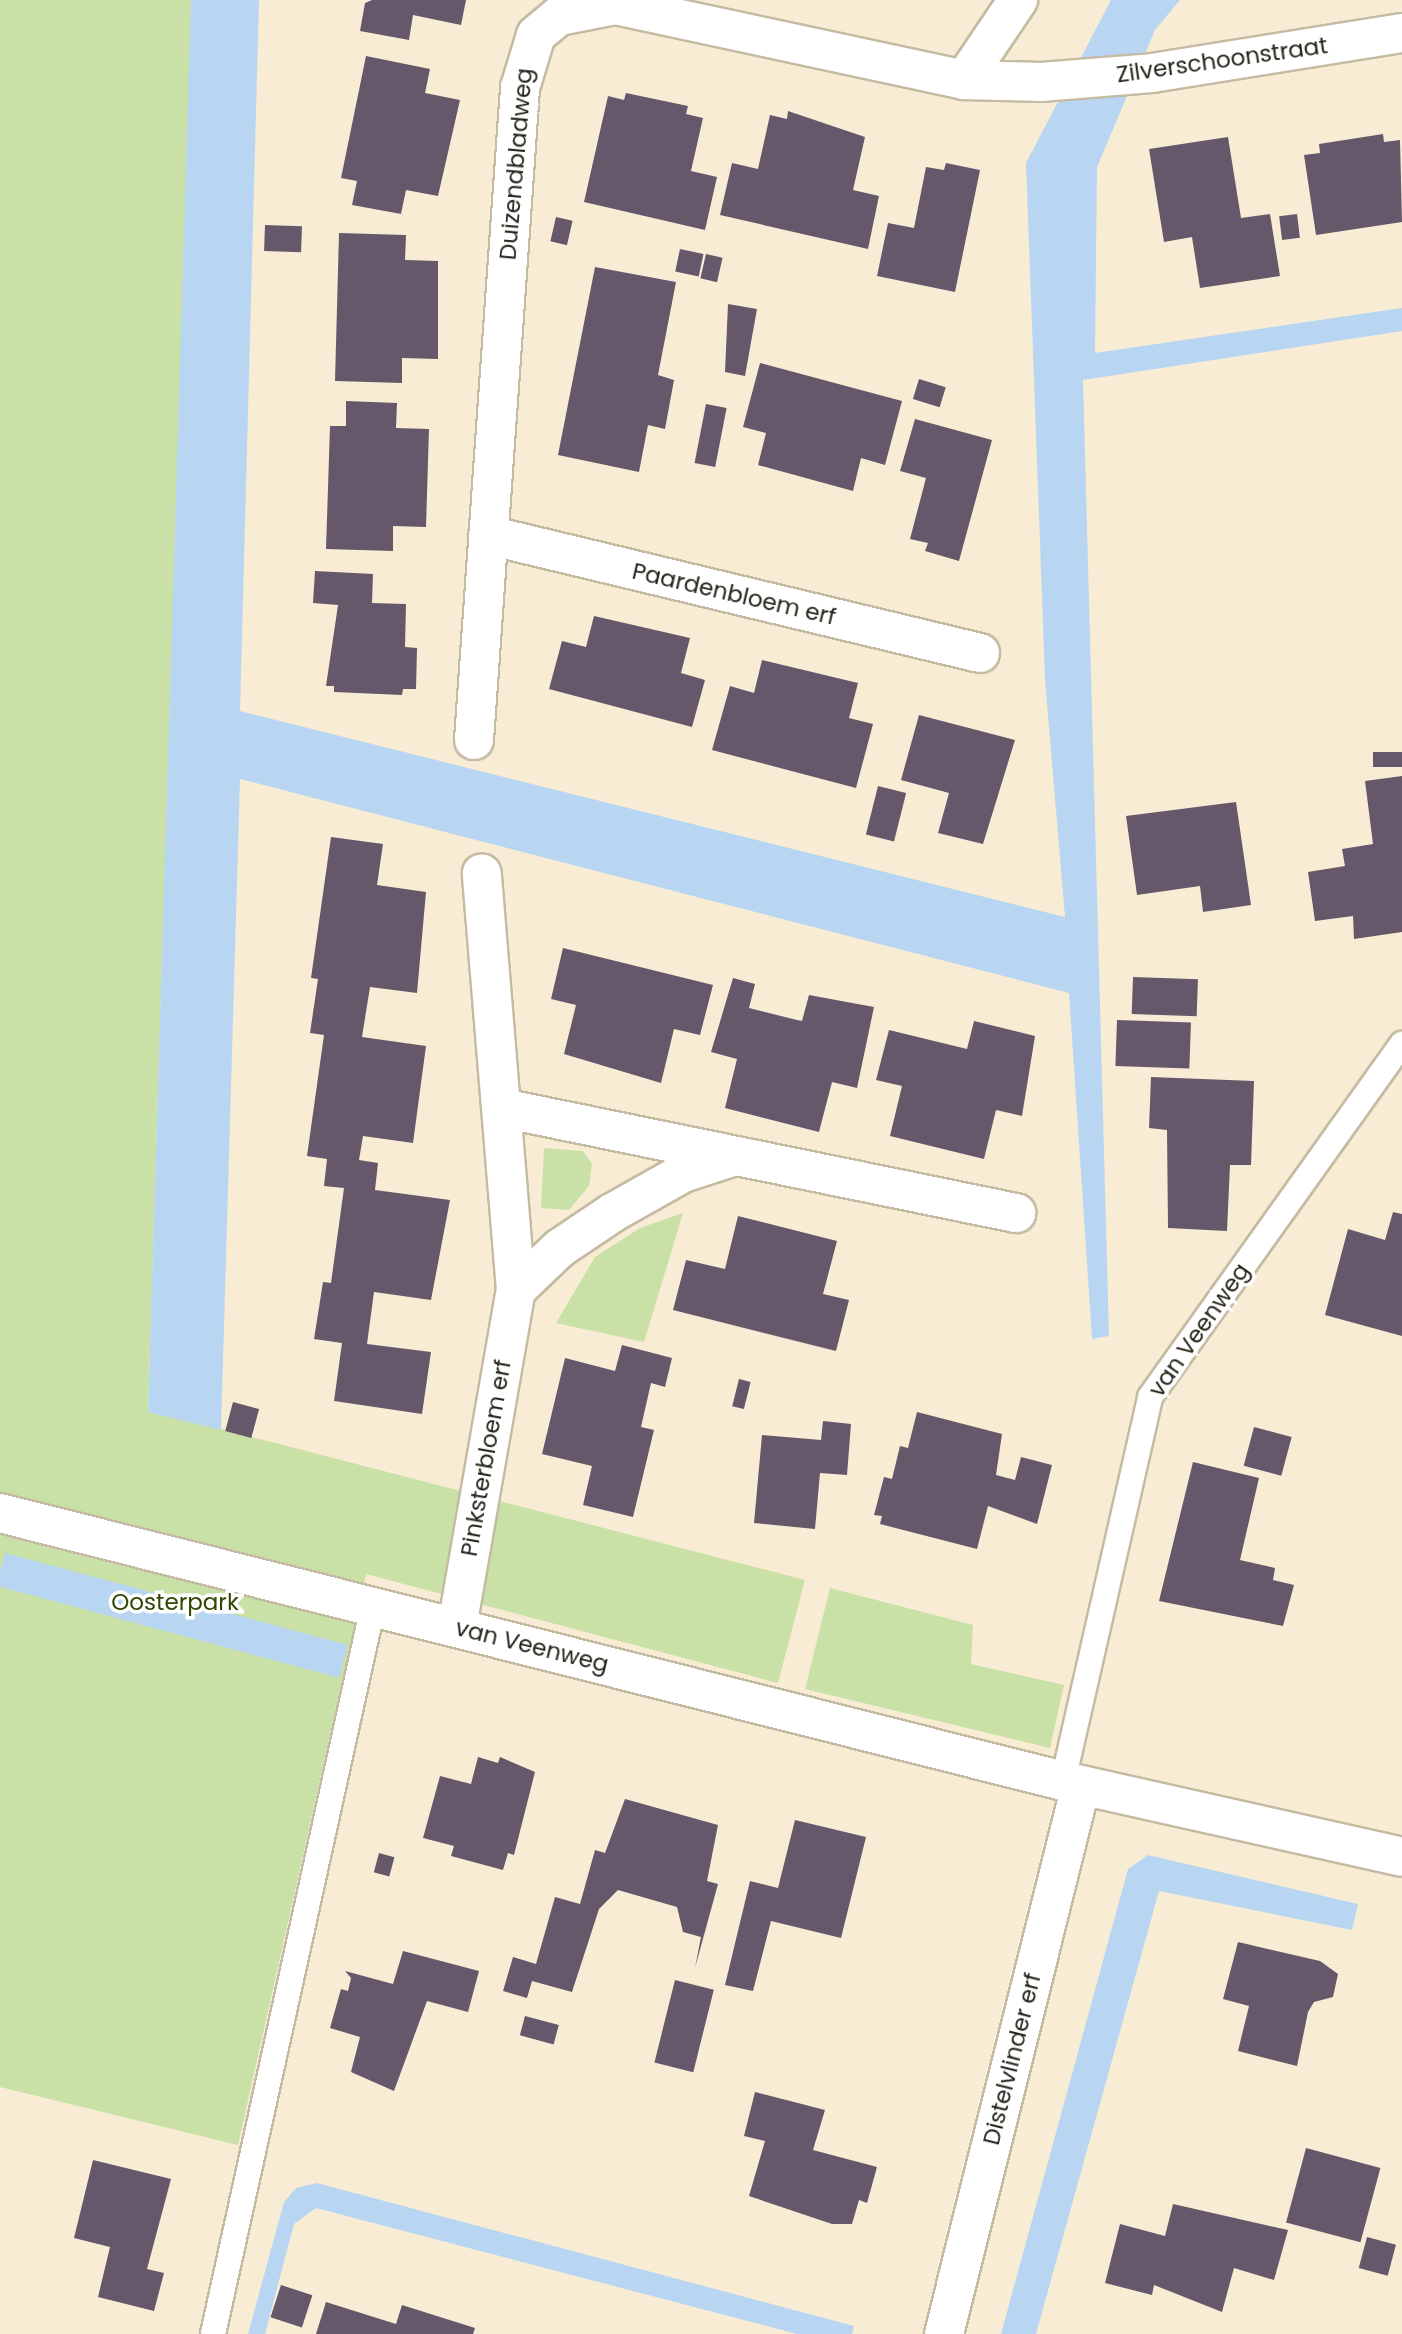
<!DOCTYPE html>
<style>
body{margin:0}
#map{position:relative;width:1402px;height:2334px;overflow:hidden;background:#f8edd4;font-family:Poppins,sans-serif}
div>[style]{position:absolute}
.green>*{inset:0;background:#c9e0a7}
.water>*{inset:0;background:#b8d6f1;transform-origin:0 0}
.building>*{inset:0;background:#65586b;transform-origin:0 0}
.roads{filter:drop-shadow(2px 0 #c5baa2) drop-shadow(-2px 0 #c5baa2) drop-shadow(0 2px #c5baa2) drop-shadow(0 -2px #c5baa2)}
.service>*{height:24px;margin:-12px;padding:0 12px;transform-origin:12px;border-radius:12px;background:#fff}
.minor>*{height:38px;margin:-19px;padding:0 19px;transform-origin:19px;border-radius:19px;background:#fff}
span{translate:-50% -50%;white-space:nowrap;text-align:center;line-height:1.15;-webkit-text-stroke:7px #fff;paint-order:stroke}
.street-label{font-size:23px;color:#28241b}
.park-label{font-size:23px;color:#324701}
</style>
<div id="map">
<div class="green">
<i style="clip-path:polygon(0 0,192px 0,148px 1410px,805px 1580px,778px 1683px,366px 1574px,238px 2145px,0 2087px)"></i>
<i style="clip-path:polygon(544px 1148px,583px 1151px,592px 1164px,589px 1186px,569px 1210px,541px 1208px)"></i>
<i style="clip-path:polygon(683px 1213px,644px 1342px,556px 1323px,595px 1257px,640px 1228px)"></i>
<i style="clip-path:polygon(830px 1588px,973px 1625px,971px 1664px,1064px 1685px,1050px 1748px,805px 1689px)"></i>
</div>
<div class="water">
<i style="clip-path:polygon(191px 0,259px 0,240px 711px,1065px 917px,1045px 679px,1026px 163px,1111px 0,1180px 0,1155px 30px,1097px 167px,1095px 353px,1402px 308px,1402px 331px,1083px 380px,1109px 1336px,1092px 1339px,1069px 993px,240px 779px,221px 1430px,148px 1412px)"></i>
<i style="left:5px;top:1553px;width:355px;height:34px;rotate:15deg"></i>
<i style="clip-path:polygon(1148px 1855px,1358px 1904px,1352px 1930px,1159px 1891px,1036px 2334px,1001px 2334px,1128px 1869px)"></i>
<i style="clip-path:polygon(317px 2183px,854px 2326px,852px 2334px,797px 2334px,316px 2208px,294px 2224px,265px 2334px,248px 2334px,284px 2202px,296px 2188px)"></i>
</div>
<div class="building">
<i style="clip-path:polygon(372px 0,466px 0,461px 25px,413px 15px,409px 40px,360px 31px,365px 3px)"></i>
<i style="clip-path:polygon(366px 56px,430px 69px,425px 93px,460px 100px,438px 196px,406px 190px,401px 214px,352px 205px,357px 181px,341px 178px)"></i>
<i style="clip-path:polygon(626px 93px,688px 106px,686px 114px,703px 118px,691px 171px,717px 177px,705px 230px,584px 202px,608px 96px,624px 100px)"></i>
<i style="clip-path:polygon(788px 111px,865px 137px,853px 190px,879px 196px,868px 249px,720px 215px,732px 163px,758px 169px,770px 115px,787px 119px)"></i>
<i style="clip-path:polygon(1383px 134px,1384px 142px,1400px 140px,1402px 222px,1316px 235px,1304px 155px,1320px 153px,1319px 144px)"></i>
<i style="clip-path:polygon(1228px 137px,1241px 218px,1270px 214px,1280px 276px,1200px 288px,1192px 237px,1164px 242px,1149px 149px)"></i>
<i style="clip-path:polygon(946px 163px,980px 170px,955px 292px,877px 276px,888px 223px,914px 228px,926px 167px,944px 170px)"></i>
<i style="left:1297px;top:214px;width:24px;height:18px;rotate:83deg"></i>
<i style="left:556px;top:217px;width:17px;height:25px;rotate:13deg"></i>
<i style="left:265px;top:225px;width:37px;height:26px;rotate:2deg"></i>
<i style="clip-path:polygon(339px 233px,406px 235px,405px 260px,438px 261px,438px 359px,402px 358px,402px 383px,335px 381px)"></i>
<i style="left:680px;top:249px;width:24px;height:23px;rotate:12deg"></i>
<i style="left:706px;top:254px;width:17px;height:25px;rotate:13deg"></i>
<i style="clip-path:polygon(595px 267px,676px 282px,658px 375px,674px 380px,665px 429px,648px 425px,639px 472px,558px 455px)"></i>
<i style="clip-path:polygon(728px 304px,757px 309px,745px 376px,725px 372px)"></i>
<i style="clip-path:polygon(760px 363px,902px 401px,885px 465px,861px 458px,853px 491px,758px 465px,766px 433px,743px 427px)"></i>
<i style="left:919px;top:379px;width:28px;height:21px;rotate:17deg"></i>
<i style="clip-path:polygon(346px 401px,397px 403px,396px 428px,429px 429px,426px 527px,393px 526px,393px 551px,326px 549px,330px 426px,346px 426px)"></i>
<i style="left:706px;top:404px;width:21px;height:60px;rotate:11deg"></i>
<i style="clip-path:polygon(915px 419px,992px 440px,959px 561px,925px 551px,928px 543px,910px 539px,926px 478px,900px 471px)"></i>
<i style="clip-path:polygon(315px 571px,373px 574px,372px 603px,406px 604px,405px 647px,417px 648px,416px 689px,403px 689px,402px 695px,334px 692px,334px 686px,326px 686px,338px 605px,313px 603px)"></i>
<i style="clip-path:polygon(594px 616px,690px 638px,681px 673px,705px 680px,692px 727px,549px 689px,562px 641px,586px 647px)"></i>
<i style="clip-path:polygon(762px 660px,858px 683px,849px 718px,873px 724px,856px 788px,712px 750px,730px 686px,754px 693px)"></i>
<i style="clip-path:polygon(919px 715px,1015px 740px,983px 844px,938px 833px,949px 793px,901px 780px)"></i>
<i style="left:1402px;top:752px;width:15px;height:29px;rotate:90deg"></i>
<i style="clip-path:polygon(1402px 776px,1402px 932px,1354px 939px,1353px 916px,1315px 921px,1308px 872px,1345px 866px,1342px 849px,1373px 844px,1365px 781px)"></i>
<i style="left:878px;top:786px;width:29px;height:50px;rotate:14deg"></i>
<i style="clip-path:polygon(1236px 802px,1251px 905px,1203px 912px,1200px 886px,1137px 895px,1126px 816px)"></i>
<i style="clip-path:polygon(331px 837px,383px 844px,377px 885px,426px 892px,417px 993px,370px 987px,362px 1037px,426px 1046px,413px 1143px,363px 1136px,359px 1160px,378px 1163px,375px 1190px,450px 1200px,431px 1300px,374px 1292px,367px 1344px,431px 1352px,422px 1414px,334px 1401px,342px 1343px,314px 1339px,323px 1282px,331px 1283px,344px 1188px,324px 1186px,327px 1159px,307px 1156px,324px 1035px,310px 1033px,318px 979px,311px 978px)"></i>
<i style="clip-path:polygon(563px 948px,713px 985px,700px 1035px,674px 1029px,661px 1083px,564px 1054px,576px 1005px,551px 999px)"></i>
<i style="left:1133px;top:977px;width:65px;height:37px;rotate:2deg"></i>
<i style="clip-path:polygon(733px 978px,755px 984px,749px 1008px,797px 1020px,802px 1021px,809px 995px,874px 1007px,857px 1088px,832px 1082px,819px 1132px,725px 1108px,737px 1059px,711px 1052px)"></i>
<i style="left:1117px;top:1020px;width:74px;height:46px;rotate:2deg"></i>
<i style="clip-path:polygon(974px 1021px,1035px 1036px,1022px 1116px,996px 1110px,984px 1159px,890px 1136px,902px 1086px,876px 1080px,889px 1030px,967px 1049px)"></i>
<i style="clip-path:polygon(1151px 1077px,1254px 1081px,1251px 1165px,1230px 1165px,1227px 1231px,1168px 1228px,1167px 1130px,1149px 1128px)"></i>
<i style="clip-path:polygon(1393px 1212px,1402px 1214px,1402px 1336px,1325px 1315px,1348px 1229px,1385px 1240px)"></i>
<i style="clip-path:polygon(738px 1216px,837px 1241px,823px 1294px,849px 1300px,836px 1351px,673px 1310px,686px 1260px,725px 1269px)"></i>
<i style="clip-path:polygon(622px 1345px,672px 1358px,665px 1387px,651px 1383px,641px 1427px,654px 1430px,633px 1517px,583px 1505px,592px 1466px,542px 1454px,565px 1358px,615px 1371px)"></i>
<i style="left:739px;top:1379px;width:12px;height:28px;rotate:14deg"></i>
<i style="left:233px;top:1402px;width:27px;height:30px;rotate:15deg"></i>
<i style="clip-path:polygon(917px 1412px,1002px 1434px,996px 1475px,1015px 1480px,1021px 1457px,1052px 1465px,1037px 1524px,988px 1506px,977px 1549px,880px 1524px,882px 1516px,874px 1515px,884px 1477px,892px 1479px,900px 1446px,908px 1448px)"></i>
<i style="clip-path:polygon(823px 1421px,851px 1424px,847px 1475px,820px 1473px,815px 1529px,754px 1523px,762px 1435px,821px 1440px)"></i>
<i style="left:1254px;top:1427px;width:39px;height:40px;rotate:15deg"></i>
<i style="clip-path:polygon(1193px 1462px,1259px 1478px,1240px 1560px,1275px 1568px,1273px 1580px,1294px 1585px,1283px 1626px,1159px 1601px)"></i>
<i style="clip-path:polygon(478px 1757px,498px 1763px,500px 1757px,535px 1772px,514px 1855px,508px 1853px,503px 1870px,451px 1856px,454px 1846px,423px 1838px,440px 1776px,471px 1784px)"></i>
<i style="clip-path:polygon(625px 1799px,718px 1825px,707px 1881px,718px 1884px,695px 1968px,701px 1937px,683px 1932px,677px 1907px,618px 1890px,599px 1909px,572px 1992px,532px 1981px,527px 1998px,503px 1991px,513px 1957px,536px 1964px,555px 1897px,580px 1904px,595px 1850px,605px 1853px)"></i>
<i style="clip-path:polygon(795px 1820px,866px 1837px,841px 1938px,771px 1921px,753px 1991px,725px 1985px,750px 1881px,778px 1888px)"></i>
<i style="left:379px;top:1853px;width:16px;height:20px;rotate:15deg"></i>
<i style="clip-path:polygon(1238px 1942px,1320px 1961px,1338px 1974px,1333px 1997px,1314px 2002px,1308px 2012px,1297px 2066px,1238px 2051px,1249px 2006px,1223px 1999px)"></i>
<i style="clip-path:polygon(403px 1951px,479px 1971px,468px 2012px,427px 2001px,394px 2091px,351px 2072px,360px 2037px,330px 2028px,341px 1989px,348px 1991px,351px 1978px,345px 1971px,393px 1984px)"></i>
<i style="left:675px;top:1980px;width:40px;height:85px;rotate:14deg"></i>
<i style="left:525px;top:2016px;width:35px;height:20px;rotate:15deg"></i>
<i style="clip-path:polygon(755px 2092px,825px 2110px,813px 2150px,877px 2167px,867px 2203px,859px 2200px,852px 2224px,832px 2224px,749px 2196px,765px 2141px,744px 2136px)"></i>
<i style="left:1306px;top:2148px;width:77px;height:77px;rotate:15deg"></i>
<i style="clip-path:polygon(93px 2160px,171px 2179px,147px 2269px,164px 2273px,154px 2311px,98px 2297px,110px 2247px,74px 2238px)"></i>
<i style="clip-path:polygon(1173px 2204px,1288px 2230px,1274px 2280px,1234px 2268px,1222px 2312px,1154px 2285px,1152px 2295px,1105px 2283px,1120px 2224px,1165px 2236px)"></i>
<i style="left:1367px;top:2237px;width:30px;height:32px;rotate:15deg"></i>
<i style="left:281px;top:2285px;width:33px;height:34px;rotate:18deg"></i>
<i style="clip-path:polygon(326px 2302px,396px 2324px,402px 2305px,475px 2328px,473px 2334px,316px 2334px)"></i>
</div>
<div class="roads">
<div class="service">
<i style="left:1063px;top:1781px;width:394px;rotate:-77.2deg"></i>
<i style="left:1150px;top:1397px;width:434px;rotate:-54.5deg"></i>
<i style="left:213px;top:2334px;width:745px;rotate:-77.6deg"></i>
</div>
<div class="minor">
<i style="left:964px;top:80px;width:97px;rotate:-56deg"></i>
<i style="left:488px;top:535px;width:506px;rotate:13.49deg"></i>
<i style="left:474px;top:740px;width:654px;rotate:-85.96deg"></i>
<i style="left:520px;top:88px;width:55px;rotate:-73.2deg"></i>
<i style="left:536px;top:35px;width:30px;rotate:-40deg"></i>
<i style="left:559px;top:16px;width:57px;rotate:-11.1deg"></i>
<i style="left:615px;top:5px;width:357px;rotate:12.1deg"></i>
<i style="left:964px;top:80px;width:77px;rotate:1.5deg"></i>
<i style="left:1041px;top:82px;width:111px;rotate:-4.6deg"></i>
<i style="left:1152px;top:73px;width:253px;rotate:-9.1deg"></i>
<i style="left:502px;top:1108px;width:525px;rotate:11.55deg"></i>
<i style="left:516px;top:1290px;width:61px;rotate:-43.7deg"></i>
<i style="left:560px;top:1248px;width:63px;rotate:-33.9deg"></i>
<i style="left:612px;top:1213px;width:81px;rotate:-29.4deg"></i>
<i style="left:683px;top:1173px;width:52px;rotate:-18.1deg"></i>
<i style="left:0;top:1513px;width:1096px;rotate:14.15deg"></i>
<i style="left:1063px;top:1781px;width:347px;rotate:12.6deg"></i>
<i style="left:457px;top:1627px;width:342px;rotate:-80.1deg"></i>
<i style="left:516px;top:1290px;width:418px;rotate:-94.7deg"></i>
<i style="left:944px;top:2334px;width:566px;rotate:-75.99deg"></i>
</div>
</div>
<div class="street-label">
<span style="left:1222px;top:60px;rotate:-8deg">Zilverschoonstraat</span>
<span style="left:516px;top:164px;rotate:-85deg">Duizendbladweg</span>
<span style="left:734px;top:594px;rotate:13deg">Paardenbloem erf</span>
<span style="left:1199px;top:1330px;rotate:-55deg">van Veenweg</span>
<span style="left:486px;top:1458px;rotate:-80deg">Pinksterbloem erf</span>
<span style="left:532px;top:1646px;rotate:14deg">van Veenweg</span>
<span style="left:1012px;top:2059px;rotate:-76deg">Distelvlinder erf</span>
</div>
<div class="park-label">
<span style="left:175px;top:1602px">Oosterpark</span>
</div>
</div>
